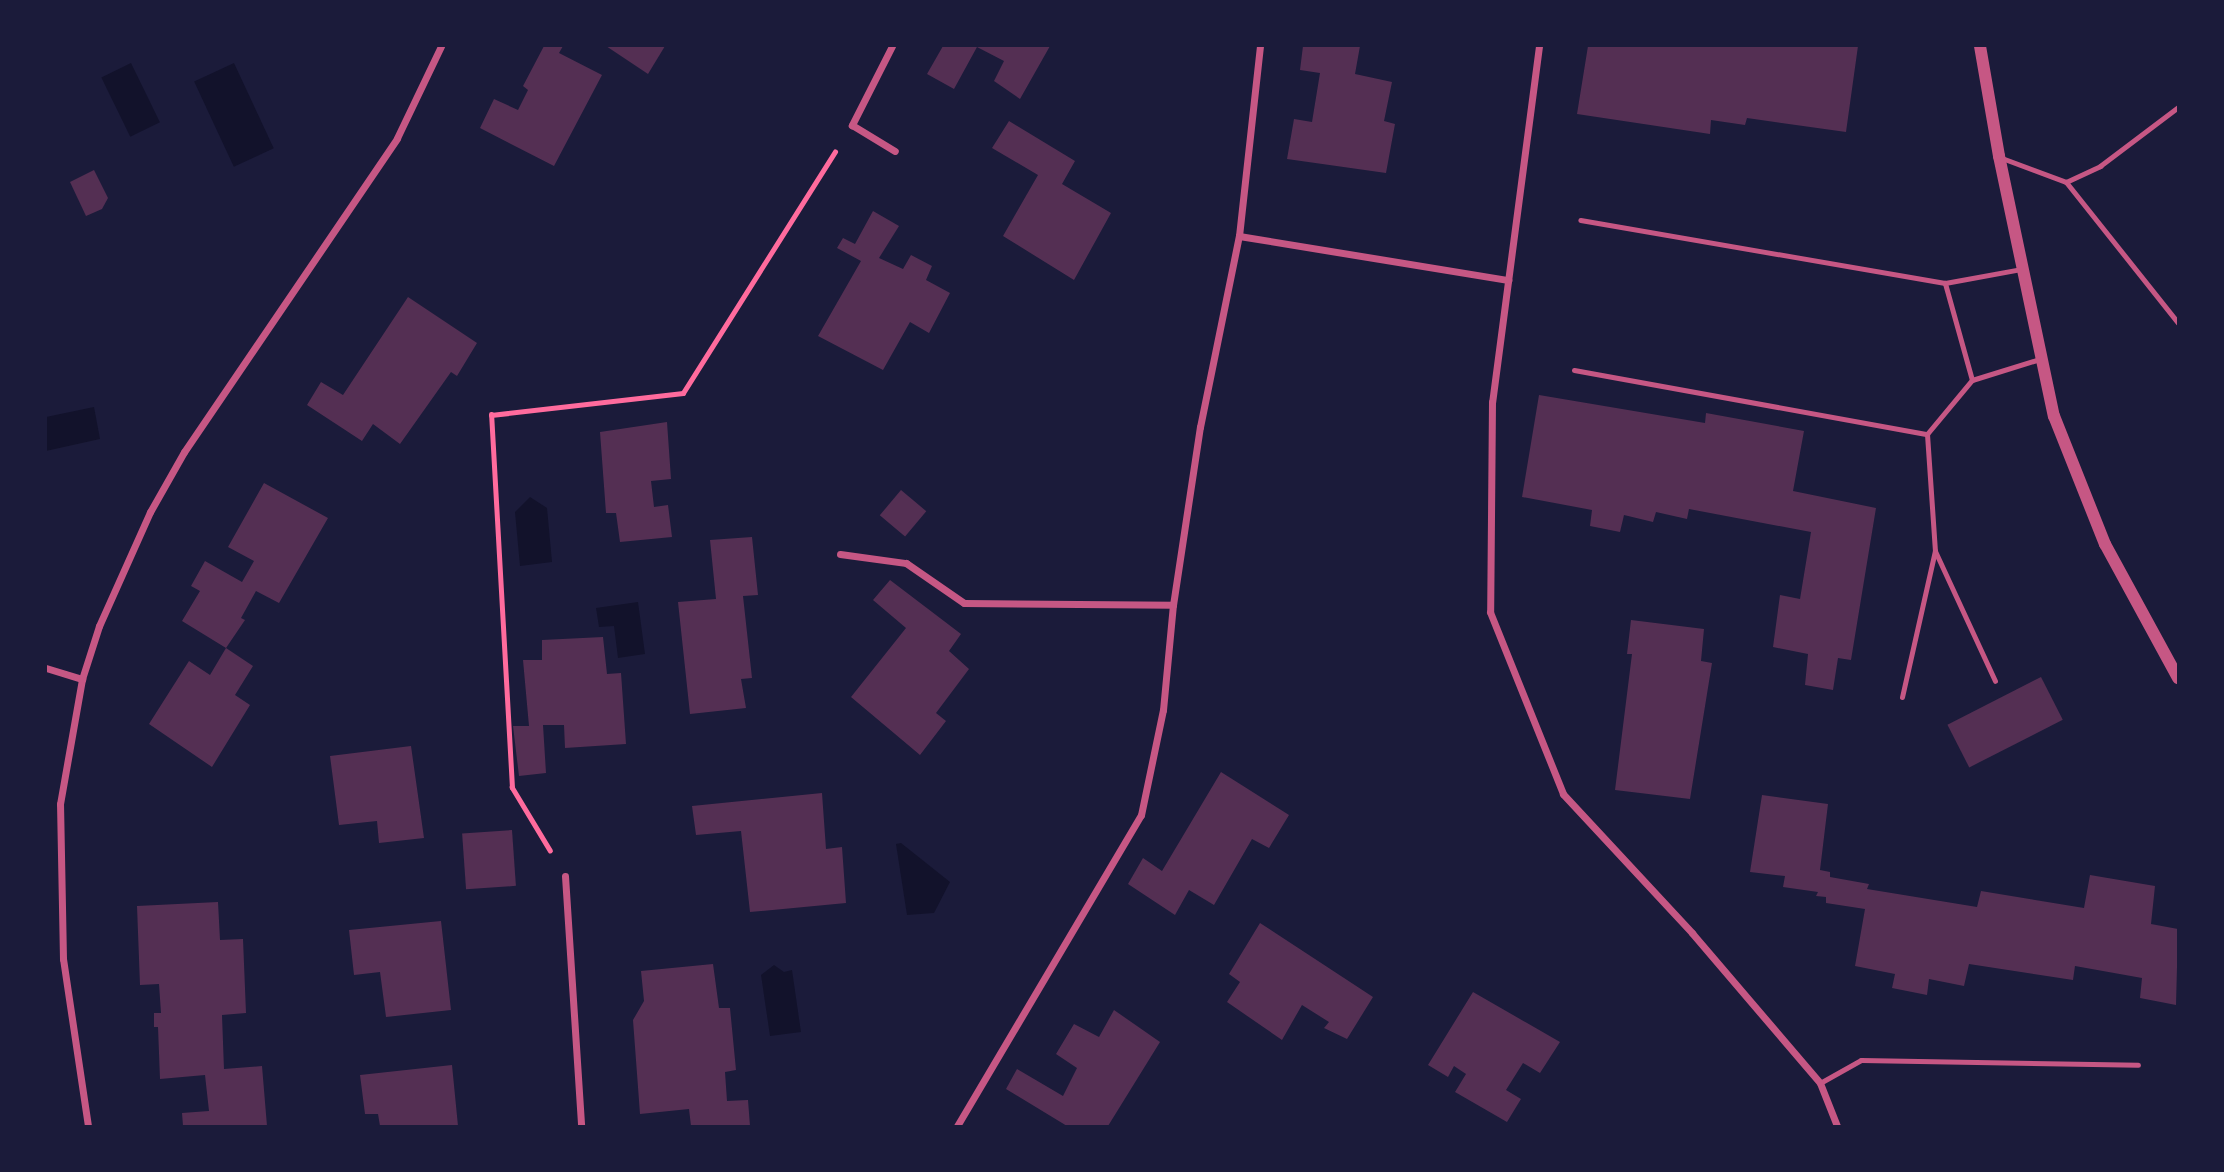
<!DOCTYPE html>
<style>
body{margin:0}
#map{position:relative;width:2224px;height:1172px;overflow:hidden;background:#1b1b3a;font-family:"Varela Round",sans-serif}
div>[style]{position:absolute}
.water>*{inset:0;background:#12122b;transform-origin:0 0}
.building>*{inset:0;background:#542f53;transform-origin:0 0}
.path>*{height:4.5px;margin:-2.25px;padding:0 2.25px;transform-origin:2.25px;border-radius:2.25px;background:#ff6b9d}
.service>*{height:5px;margin:-2.5px;padding:0 2.5px;transform-origin:2.5px;border-radius:2.5px;background:#c65784}
.minor>*{height:7px;margin:-3.5px;padding:0 3.5px;transform-origin:3.5px;border-radius:3.5px;background:#c65784}
.tertiary>*{height:12px;margin:-6px;padding:0 6px;transform-origin:6px;border-radius:6px;background:#c65784}
span{translate:-50% -50%;white-space:nowrap;text-align:center;line-height:1.15;-webkit-text-stroke:6px #1b1b3a;paint-order:stroke}
.frame{position:absolute;inset:0;border:47px solid #1b1b3a;pointer-events:none}
</style>
<div id="map">
<div class="water">
<i style="left:131px;top:63px;width:66px;height:33px;rotate:64deg"></i>
<i style="left:234px;top:63px;width:94px;height:44px;rotate:65deg"></i>
<i style="clip-path:polygon(94px 407px,100px 439px,46px 451px,46px 417px)"></i>
<i style="clip-path:polygon(530px 497px,547px 508px,552px 562px,520px 566px,515px 512px)"></i>
<i style="clip-path:polygon(638px 602px,645px 654px,618px 658px,614px 626px,599px 627px,596px 608px)"></i>
<i style="clip-path:polygon(901px 843px,950px 882px,934px 913px,907px 915px,896px 844px)"></i>
<i style="clip-path:polygon(774px 965px,784px 972px,792px 970px,801px 1032px,770px 1036px,761px 975px)"></i>
</div>
<div class="building">
<i style="clip-path:polygon(544px 46px,563px 46px,559px 53px,602px 75px,554px 166px,480px 128px,494px 99px,518px 110px,528px 90px,523px 86px)"></i>
<i style="clip-path:polygon(606px 46px,665px 46px,648px 74px)"></i>
<i style="clip-path:polygon(943px 46px,1050px 46px,1020px 99px,994px 81px,1004px 61px,977px 47px,954px 89px,927px 74px)"></i>
<i style="clip-path:polygon(1303px 46px,1360px 46px,1355px 74px,1392px 82px,1384px 121px,1395px 124px,1386px 173px,1287px 159px,1294px 119px,1312px 122px,1320px 73px,1300px 70px)"></i>
<i style="clip-path:polygon(1588px 46px,1858px 46px,1846px 132px,1747px 118px,1745px 125px,1711px 120px,1710px 134px,1577px 114px)"></i>
<i style="clip-path:polygon(1009px 121px,1075px 161px,1062px 184px,1111px 213px,1074px 280px,1003px 236px,1038px 175px,992px 148px)"></i>
<i style="clip-path:polygon(94px 170px,108px 198px,102px 209px,86px 216px,70px 182px)"></i>
<i style="clip-path:polygon(873px 211px,899px 226px,879px 258px,903px 269px,911px 255px,932px 266px,926px 280px,950px 293px,929px 333px,910px 322px,883px 370px,818px 336px,861px 261px,837px 248px,843px 238px,855px 244px)"></i>
<i style="clip-path:polygon(408px 297px,477px 343px,457px 376px,451px 372px,400px 444px,373px 424px,362px 441px,307px 405px,321px 382px,343px 395px)"></i>
<i style="clip-path:polygon(1539px 395px,1705px 423px,1706px 413px,1804px 431px,1793px 491px,1876px 508px,1851px 660px,1838px 658px,1833px 690px,1805px 685px,1808px 654px,1773px 647px,1780px 595px,1800px 599px,1811px 532px,1689px 509px,1687px 519px,1656px 512px,1653px 522px,1624px 515px,1620px 532px,1590px 526px,1592px 510px,1522px 497px)"></i>
<i style="clip-path:polygon(667px 422px,671px 479px,651px 481px,654px 507px,668px 505px,672px 537px,620px 542px,616px 513px,606px 513px,600px 432px)"></i>
<i style="clip-path:polygon(264px 483px,328px 518px,279px 603px,256px 591px,241px 618px,245px 620px,226px 648px,182px 621px,200px 591px,191px 586px,205px 561px,242px 582px,254px 561px,228px 547px)"></i>
<i style="left:901px;top:490px;width:33px;height:33px;rotate:40deg"></i>
<i style="clip-path:polygon(752px 537px,758px 595px,743px 596px,752px 678px,741px 679px,746px 708px,690px 714px,678px 602px,716px 599px,710px 540px)"></i>
<i style="clip-path:polygon(890px 580px,961px 634px,949px 651px,969px 669px,936px 713px,946px 721px,920px 755px,851px 697px,906px 628px,873px 600px)"></i>
<i style="clip-path:polygon(1631px 620px,1704px 629px,1701px 661px,1712px 663px,1690px 799px,1615px 790px,1632px 654px,1627px 654px)"></i>
<i style="clip-path:polygon(603px 637px,607px 674px,621px 673px,626px 744px,565px 748px,564px 725px,543px 725px,546px 773px,519px 776px,513px 726px,529px 726px,523px 660px,542px 660px,542px 640px)"></i>
<i style="clip-path:polygon(226px 648px,253px 666px,235px 695px,250px 705px,212px 767px,149px 724px,189px 661px,210px 675px)"></i>
<i style="left:2041px;top:677px;width:48px;height:105px;rotate:63deg"></i>
<i style="clip-path:polygon(411px 746px,424px 838px,379px 843px,377px 821px,339px 825px,330px 756px)"></i>
<i style="clip-path:polygon(1221px 772px,1289px 815px,1269px 848px,1252px 839px,1214px 905px,1189px 890px,1175px 915px,1128px 884px,1143px 858px,1162px 871px)"></i>
<i style="clip-path:polygon(822px 793px,826px 849px,842px 847px,846px 903px,750px 912px,741px 831px,696px 835px,692px 806px)"></i>
<i style="clip-path:polygon(1762px 795px,1828px 804px,1820px 870px,1830px 872px,1830px 877px,1869px 884px,1867px 889px,1977px 907px,1981px 891px,2084px 908px,2090px 875px,2155px 886px,2151px 924px,2178px 929px,2176px 1005px,2140px 998px,2142px 978px,2075px 966px,2073px 980px,1969px 964px,1964px 986px,1929px 979px,1927px 995px,1892px 988px,1895px 974px,1855px 966px,1865px 909px,1826px 903px,1826px 897px,1816px 896px,1818px 892px,1783px 887px,1785px 876px,1750px 872px)"></i>
<i style="left:512px;top:830px;width:56px;height:50px;rotate:86deg"></i>
<i style="clip-path:polygon(218px 902px,220px 940px,243px 939px,246px 1013px,222px 1015px,224px 1069px,262px 1066px,267px 1126px,183px 1126px,182px 1113px,209px 1111px,205px 1075px,160px 1079px,158px 1027px,154px 1027px,154px 1013px,161px 1013px,159px 984px,140px 985px,137px 906px)"></i>
<i style="clip-path:polygon(441px 921px,451px 1010px,386px 1017px,380px 972px,354px 975px,349px 930px)"></i>
<i style="clip-path:polygon(1260px 923px,1373px 997px,1347px 1039px,1324px 1028px,1329px 1022px,1302px 1005px,1282px 1040px,1227px 1002px,1240px 982px,1229px 974px)"></i>
<i style="clip-path:polygon(713px 964px,719px 1008px,730px 1008px,736px 1070px,725px 1072px,727px 1101px,748px 1100px,750px 1126px,691px 1126px,689px 1109px,640px 1114px,633px 1020px,644px 1001px,641px 971px)"></i>
<i style="clip-path:polygon(1473px 992px,1560px 1042px,1540px 1073px,1523px 1063px,1506px 1090px,1521px 1099px,1507px 1122px,1455px 1092px,1466px 1074px,1454px 1066px,1448px 1077px,1428px 1065px)"></i>
<i style="clip-path:polygon(1114px 1010px,1160px 1042px,1108px 1126px,1067px 1126px,1006px 1089px,1017px 1069px,1063px 1096px,1077px 1068px,1056px 1054px,1074px 1024px,1099px 1037px)"></i>
<i style="clip-path:polygon(452px 1065px,458px 1126px,380px 1126px,378px 1114px,365px 1114px,360px 1075px)"></i>
</div>
<div class="path">
<i style="left:550px;top:851px;width:74px;rotate:-121.1deg"></i>
<i style="left:512px;top:788px;width:374px;rotate:-93.2deg"></i>
<i style="left:491px;top:415px;width:193px;rotate:-6.5deg"></i>
<i style="left:683px;top:393px;width:285px;rotate:-57.8deg"></i>
</div>
<div class="service">
<i style="left:1999px;top:157px;width:72px;rotate:20.5deg"></i>
<i style="left:2066px;top:182px;width:180px;rotate:51.5deg"></i>
<i style="left:2066px;top:182px;width:38px;rotate:-25deg"></i>
<i style="left:2100px;top:166px;width:98px;rotate:-37.1deg"></i>
<i style="left:1945px;top:283px;width:77px;rotate:-10.4deg"></i>
<i style="left:1574px;top:370px;width:359px;rotate:10.3deg"></i>
<i style="left:1927px;top:434px;width:70px;rotate:-50.2deg"></i>
<i style="left:1972px;top:380px;width:101px;rotate:-105.6deg"></i>
<i style="left:1945px;top:283px;width:370px;rotate:-170.2deg"></i>
<i style="left:1972px;top:380px;width:71px;rotate:-17.2deg"></i>
<i style="left:1927px;top:434px;width:117px;rotate:86.1deg"></i>
<i style="left:1935px;top:551px;width:143px;rotate:65.2deg"></i>
<i style="left:1902px;top:697px;width:150px;rotate:-77.3deg"></i>
<i style="left:1820px;top:1083px;width:47px;rotate:-29.3deg"></i>
<i style="left:1861px;top:1060px;width:277px;rotate:1deg"></i>
</div>
<div class="minor">
<i style="left:892px;top:46px;width:89px;rotate:116.9deg"></i>
<i style="left:852px;top:125px;width:50px;rotate:31.2deg"></i>
<i style="left:1539px;top:46px;width:359px;rotate:97.5deg"></i>
<i style="left:1492px;top:402px;width:210px;rotate:90.5deg"></i>
<i style="left:1490px;top:612px;width:196px;rotate:68.1deg"></i>
<i style="left:1563px;top:794px;width:190px;rotate:47.1deg"></i>
<i style="left:1692px;top:933px;width:197px;rotate:49.5deg"></i>
<i style="left:1820px;top:1083px;width:46px;rotate:68.4deg"></i>
<i style="left:1239px;top:236px;width:273px;rotate:9.3deg"></i>
<i style="left:840px;top:554px;width:67px;rotate:7.8deg"></i>
<i style="left:906px;top:563px;width:70px;rotate:34.6deg"></i>
<i style="left:964px;top:603px;width:209px;rotate:0.5deg"></i>
<i style="left:46px;top:668px;width:38px;rotate:17deg"></i>
<i style="left:565px;top:876px;width:251px;rotate:86.3deg"></i>
<i style="left:88px;top:1126px;width:169px;rotate:-98.5deg"></i>
<i style="left:63px;top:959px;width:155px;rotate:-91.1deg"></i>
<i style="left:60px;top:804px;width:127px;rotate:-80deg"></i>
<i style="left:82px;top:679px;width:56px;rotate:-72.2deg"></i>
<i style="left:99px;top:626px;width:125px;rotate:-65.9deg"></i>
<i style="left:150px;top:512px;width:69px;rotate:-60.5deg"></i>
<i style="left:184px;top:452px;width:379px;rotate:-55.8deg"></i>
<i style="left:397px;top:138px;width:102px;rotate:-64.4deg"></i>
<i style="left:957px;top:1126px;width:361px;rotate:-59.4deg"></i>
<i style="left:1141px;top:815px;width:107px;rotate:-78.2deg"></i>
<i style="left:1163px;top:710px;width:105px;rotate:-84.6deg"></i>
<i style="left:1173px;top:605px;width:180px;rotate:-81.4deg"></i>
<i style="left:1200px;top:427px;width:195px;rotate:-78.5deg"></i>
<i style="left:1239px;top:236px;width:191px;rotate:-83.7deg"></i>
</div>
<div class="tertiary">
<i style="left:1980px;top:46px;width:112px;rotate:80.2deg"></i>
<i style="left:1999px;top:156px;width:266px;rotate:78.1deg"></i>
<i style="left:2054px;top:416px;width:138px;rotate:68.3deg"></i>
<i style="left:2105px;top:544px;width:153px;rotate:61.4deg"></i>
</div>
<div class="frame"></div>
</div>
